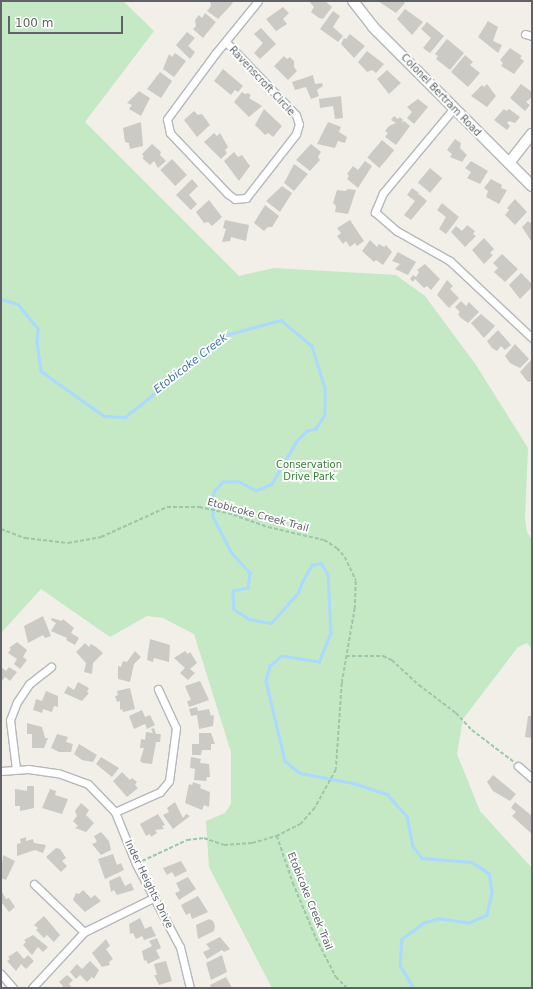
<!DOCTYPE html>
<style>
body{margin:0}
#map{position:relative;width:533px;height:989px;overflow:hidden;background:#f1efe8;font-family:"DejaVu Sans",sans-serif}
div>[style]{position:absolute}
.green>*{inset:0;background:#c5e8c5}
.stream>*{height:2.5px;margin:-1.25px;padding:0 1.25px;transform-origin:1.25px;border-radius:1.25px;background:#aadaff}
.building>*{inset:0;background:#cccac5;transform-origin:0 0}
.path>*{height:1.5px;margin-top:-0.75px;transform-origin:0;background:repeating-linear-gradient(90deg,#9cc7a9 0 4px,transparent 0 6px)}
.roads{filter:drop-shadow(1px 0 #b5b8bc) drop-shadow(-1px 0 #b5b8bc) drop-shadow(0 1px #b5b8bc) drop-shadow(0 -1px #b5b8bc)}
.street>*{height:7px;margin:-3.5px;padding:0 3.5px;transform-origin:3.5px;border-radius:3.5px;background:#fff}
.secondary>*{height:10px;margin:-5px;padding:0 5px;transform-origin:5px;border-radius:5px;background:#fff}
span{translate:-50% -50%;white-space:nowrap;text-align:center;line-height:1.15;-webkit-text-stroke:3.5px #fff;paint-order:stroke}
.street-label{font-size:10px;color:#5f6368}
.park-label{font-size:10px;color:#348238}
.water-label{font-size:11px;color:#4174aa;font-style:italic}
.frame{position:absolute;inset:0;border:2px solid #5f6368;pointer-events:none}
.scale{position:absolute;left:8px;top:16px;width:115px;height:18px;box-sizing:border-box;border:2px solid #5f6368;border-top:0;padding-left:5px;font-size:12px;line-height:14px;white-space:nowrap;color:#5f6368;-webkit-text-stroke:3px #fff;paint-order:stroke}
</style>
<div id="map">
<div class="green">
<i style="clip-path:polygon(1px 1px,123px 1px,154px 31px,85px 122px,239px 276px,274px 268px,396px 275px,425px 296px,476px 365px,528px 448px,525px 519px,527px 532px,532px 540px,532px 649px,527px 643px,518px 647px,463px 719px,457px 754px,480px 811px,532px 868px,532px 988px,272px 988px,209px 867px,206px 821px,225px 813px,231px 804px,231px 752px,194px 634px,163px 618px,147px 616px,110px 637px,41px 589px,1px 633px)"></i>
</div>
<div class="stream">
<i style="left:1px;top:299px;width:18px;rotate:16deg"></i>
<i style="left:18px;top:304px;width:32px;rotate:51deg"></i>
<i style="left:38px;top:329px;width:13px;rotate:94deg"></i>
<i style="left:37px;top:342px;width:29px;rotate:82deg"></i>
<i style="left:41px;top:371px;width:77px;rotate:35.5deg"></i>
<i style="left:104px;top:416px;width:21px;rotate:3deg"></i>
<i style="left:125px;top:417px;width:133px;rotate:-38.6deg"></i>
<i style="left:229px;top:334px;width:54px;rotate:-15.1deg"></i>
<i style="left:281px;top:320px;width:40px;rotate:40deg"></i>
<i style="left:312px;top:346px;width:44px;rotate:72.8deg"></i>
<i style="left:325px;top:388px;width:27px;rotate:90deg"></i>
<i style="left:325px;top:415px;width:17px;rotate:123deg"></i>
<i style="left:316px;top:429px;width:9px;rotate:167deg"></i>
<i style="left:307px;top:431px;width:14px;rotate:135deg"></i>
<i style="left:297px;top:441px;width:50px;rotate:120.2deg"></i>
<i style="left:272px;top:484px;width:17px;rotate:156deg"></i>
<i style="left:256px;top:491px;width:19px;rotate:-152deg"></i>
<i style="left:239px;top:482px;width:16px;rotate:180deg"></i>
<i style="left:223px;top:482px;width:13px;rotate:132deg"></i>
<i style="left:214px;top:492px;width:25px;rotate:92deg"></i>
<i style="left:213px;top:517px;width:41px;rotate:62.2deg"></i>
<i style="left:232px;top:553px;width:27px;rotate:48deg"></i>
<i style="left:250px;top:573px;width:15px;rotate:98deg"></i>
<i style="left:248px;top:588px;width:15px;rotate:169deg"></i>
<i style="left:233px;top:591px;width:18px;rotate:87deg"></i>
<i style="left:234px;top:609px;width:18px;rotate:34deg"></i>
<i style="left:249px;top:619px;width:22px;rotate:10deg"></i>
<i style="left:271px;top:623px;width:40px;rotate:-48deg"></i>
<i style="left:298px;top:593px;width:12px;rotate:-70deg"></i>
<i style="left:302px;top:582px;width:20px;rotate:-60deg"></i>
<i style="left:312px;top:565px;width:9px;rotate:-13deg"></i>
<i style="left:321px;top:563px;width:13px;rotate:58deg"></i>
<i style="left:328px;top:574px;width:59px;rotate:87.1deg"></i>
<i style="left:331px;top:633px;width:31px;rotate:112deg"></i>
<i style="left:319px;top:662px;width:37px;rotate:-171deg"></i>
<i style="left:282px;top:656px;width:16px;rotate:140deg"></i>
<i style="left:270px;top:666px;width:16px;rotate:105deg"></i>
<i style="left:266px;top:681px;width:82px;rotate:76.6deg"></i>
<i style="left:285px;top:761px;width:19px;rotate:39deg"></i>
<i style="left:300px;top:773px;width:54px;rotate:10.7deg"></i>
<i style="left:353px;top:783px;width:36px;rotate:18deg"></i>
<i style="left:387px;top:794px;width:30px;rotate:48deg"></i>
<i style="left:407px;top:816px;width:31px;rotate:79deg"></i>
<i style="left:413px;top:846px;width:15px;rotate:53deg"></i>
<i style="left:422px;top:858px;width:50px;rotate:4.6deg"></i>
<i style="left:472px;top:862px;width:20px;rotate:33deg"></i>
<i style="left:489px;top:873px;width:20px;rotate:81deg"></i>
<i style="left:492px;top:893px;width:23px;rotate:103deg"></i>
<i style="left:487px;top:915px;width:20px;rotate:156deg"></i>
<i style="left:469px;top:923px;width:30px;rotate:-172deg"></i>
<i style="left:439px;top:919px;width:16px;rotate:165deg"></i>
<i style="left:424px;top:923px;width:27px;rotate:144deg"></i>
<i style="left:402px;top:939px;width:26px;rotate:94deg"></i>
<i style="left:400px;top:965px;width:27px;rotate:59deg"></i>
</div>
<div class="building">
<i style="clip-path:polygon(210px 1px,231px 1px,233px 3px,218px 19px,207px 11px,211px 6px)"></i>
<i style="clip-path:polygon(309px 1px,325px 1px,332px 7px,323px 19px,319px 18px,311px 12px,314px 7px)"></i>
<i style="clip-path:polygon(378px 1px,403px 1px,405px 3px,396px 13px)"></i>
<i style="clip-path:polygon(283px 7px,289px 13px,283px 19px,287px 24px,276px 31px,266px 19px)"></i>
<i style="clip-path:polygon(405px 9px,423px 22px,412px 35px,397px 19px)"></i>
<i style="clip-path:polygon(333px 11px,340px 16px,333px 27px,343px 36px,338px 42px,320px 29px)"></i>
<i style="clip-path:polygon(205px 13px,216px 22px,203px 38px,193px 29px,196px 26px,195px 20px,199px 15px,202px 18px)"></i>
<i style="clip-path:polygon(488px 21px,498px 27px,493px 41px,502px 45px,498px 53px,478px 37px)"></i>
<i style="clip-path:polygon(427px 22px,444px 36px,430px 53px,423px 48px,431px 38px,421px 29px)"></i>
<i style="clip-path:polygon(261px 28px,276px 44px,260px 59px,254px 53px,263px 43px,254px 34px)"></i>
<i style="clip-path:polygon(187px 32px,195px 38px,188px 46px,195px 52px,190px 59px,176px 45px)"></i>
<i style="clip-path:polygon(350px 34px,365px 46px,354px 58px,341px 44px,344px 38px,346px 39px)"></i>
<i style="clip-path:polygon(447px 39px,464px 53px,450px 70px,436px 59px,438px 56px,435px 54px)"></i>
<i style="clip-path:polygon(510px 48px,522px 56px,520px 58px,524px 61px,514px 74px,501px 66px,503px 63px,500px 60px)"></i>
<i style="clip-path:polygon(367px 51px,384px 64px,376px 73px,372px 70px,367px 72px,358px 62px)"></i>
<i style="clip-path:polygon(175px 53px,186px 61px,174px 77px,163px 69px,169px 54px,172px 57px)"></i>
<i style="clip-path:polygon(465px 55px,473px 62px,470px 65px,480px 73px,468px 87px,451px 72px)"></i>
<i style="clip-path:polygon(284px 56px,287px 59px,290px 57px,294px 61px,294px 67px,297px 71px,288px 80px,274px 66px)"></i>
<i style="clip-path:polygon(223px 69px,243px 86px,238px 92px,235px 90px,231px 95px,214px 81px)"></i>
<i style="clip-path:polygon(387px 70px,401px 83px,389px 94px,377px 79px)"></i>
<i style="clip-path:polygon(160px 72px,172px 81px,161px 98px,147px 89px)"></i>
<i style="clip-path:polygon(313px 75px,315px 84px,322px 83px,323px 86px,317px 90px,319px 96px,311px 99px,306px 87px,295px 90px,292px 82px)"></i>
<i style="clip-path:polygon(487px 84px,496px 96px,487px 107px,471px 96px,482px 85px,484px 87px)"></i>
<i style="clip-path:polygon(521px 84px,532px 92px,532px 97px,526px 102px,530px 105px,525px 111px,510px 98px)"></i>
<i style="clip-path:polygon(139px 91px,150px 98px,141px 116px,129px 109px,132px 105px,127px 103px)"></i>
<i style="clip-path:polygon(242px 92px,245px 94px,248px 93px,251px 95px,249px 98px,262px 106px,249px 117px,234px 102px)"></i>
<i style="clip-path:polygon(341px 96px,343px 118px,335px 119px,333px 106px,320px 108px,319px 99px)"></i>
<i style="clip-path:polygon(418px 99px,428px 107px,414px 124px,407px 118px,412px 112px,407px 107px)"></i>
<i style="clip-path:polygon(264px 109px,282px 126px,273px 137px,268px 133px,265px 135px,255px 125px)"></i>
<i style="clip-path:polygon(504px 109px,506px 111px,509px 109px,520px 117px,515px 123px,509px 121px,507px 123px,510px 126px,507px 130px,494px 120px)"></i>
<i style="clip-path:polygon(194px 111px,198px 115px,202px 114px,210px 125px,197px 137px,184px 120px)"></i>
<i style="clip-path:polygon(394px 116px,398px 119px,400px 117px,403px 120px,401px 123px,404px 121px,410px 126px,396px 145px,385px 137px,388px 133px,385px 131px,389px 126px,396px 123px,391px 120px)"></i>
<i style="clip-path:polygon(141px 122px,143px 146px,130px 149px,129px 143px,125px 142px,123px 128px)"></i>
<i style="clip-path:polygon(328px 122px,341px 127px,339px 132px,347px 137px,345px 143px,338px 141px,335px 148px,317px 144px)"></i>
<i style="clip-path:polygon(214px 133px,217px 136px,220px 133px,228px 147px,225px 150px,227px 153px,221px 159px,204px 142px)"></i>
<i style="clip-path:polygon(455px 139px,461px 143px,460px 148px,467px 155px,462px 162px,450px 157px,452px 154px,447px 150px)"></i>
<i style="left:382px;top:140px;width:16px;height:23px;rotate:40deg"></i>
<i style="clip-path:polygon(152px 144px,161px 152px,160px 155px,166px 161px,158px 168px,154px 161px,150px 165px,142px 158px,144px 157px,142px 154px)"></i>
<i style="clip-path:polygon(311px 144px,321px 152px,318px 157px,320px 160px,310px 171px,296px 160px)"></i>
<i style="clip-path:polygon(234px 152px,238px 157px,242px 155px,250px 166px,239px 181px,224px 161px)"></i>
<i style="left:172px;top:159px;width:22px;height:16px;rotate:47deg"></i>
<i style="clip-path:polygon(365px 161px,372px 166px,358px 188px,347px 179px,349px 176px,347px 174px,353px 166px,358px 170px)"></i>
<i style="clip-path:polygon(471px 161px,488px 171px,480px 184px,467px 178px,471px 172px,465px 168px)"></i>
<i style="clip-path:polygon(294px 164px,308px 174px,294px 191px,284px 183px)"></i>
<i style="left:430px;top:168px;width:16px;height:19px;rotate:40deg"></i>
<i style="clip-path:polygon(192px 179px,198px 186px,189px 195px,197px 204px,191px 210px,176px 195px)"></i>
<i style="clip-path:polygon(491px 179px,502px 185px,501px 188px,507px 190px,499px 204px,486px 197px,488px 191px,484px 188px)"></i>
<i style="clip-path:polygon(282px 186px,292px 193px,280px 212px,266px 201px)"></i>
<i style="clip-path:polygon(412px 188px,419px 193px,417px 195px,419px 194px,427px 201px,411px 220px,404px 215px,415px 201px,407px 195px)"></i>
<i style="clip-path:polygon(347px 189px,356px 190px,348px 214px,335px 212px,336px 206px,333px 203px,337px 190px,346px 191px)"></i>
<i style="clip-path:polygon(515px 199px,527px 212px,515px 225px,505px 215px,509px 210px,507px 208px)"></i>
<i style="clip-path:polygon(209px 200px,222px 217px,212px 226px,208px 222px,204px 223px,196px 212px)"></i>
<i style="clip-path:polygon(442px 203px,459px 217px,446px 234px,439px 229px,446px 217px,437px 210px)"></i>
<i style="clip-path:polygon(265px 205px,279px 216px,272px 227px,268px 227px,264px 231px,254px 223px)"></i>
<i style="clip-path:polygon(225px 220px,249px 225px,246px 241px,231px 237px,230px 241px,222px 242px,226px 229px,223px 228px)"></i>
<i style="clip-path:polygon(350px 220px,364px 241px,357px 246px,355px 243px,350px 247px,346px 241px,343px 244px,337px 236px,341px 233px,337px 228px)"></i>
<i style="clip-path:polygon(528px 221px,532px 224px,531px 241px,522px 227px)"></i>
<i style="clip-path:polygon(467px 225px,475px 231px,473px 234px,476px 236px,465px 247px,451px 232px,456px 226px,462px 231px)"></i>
<i style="clip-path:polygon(484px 238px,494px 249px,490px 253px,493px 255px,484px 264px,472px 250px)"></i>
<i style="clip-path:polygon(370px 240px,377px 247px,379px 244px,384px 247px,386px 245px,392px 252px,383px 265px,376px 260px,374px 262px,362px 251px)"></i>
<i style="clip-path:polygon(398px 252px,416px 262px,408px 275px,395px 269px,400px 264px,392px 261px)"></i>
<i style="clip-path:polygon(502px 254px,518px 269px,505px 282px,494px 272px,498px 268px,493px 263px)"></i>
<i style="clip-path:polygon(425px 264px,440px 279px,431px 290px,427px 286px,424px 288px,415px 279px,413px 282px,410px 279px,413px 275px,416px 277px,419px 272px,417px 270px)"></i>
<i style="clip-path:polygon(521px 273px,532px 284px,532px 287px,520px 299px,509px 285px)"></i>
<i style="clip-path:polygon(447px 280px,453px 286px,450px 289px,459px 298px,449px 308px,437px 295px)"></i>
<i style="clip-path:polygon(461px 301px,466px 306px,469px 302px,479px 312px,468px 323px,461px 318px,458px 314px,460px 312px,455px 307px)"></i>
<i style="clip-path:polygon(481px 314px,495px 326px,484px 338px,471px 323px)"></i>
<i style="clip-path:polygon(498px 330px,511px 345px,505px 350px,501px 346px,497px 351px,492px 348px,487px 341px)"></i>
<i style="clip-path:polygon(515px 344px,529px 359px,520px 368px,510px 363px,505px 356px)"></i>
<i style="clip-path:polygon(531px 360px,532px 381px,528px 382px,520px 372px)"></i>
<i style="clip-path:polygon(43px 616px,51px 636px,45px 638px,43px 635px,28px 643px,24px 626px)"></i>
<i style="clip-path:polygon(52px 618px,62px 621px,63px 619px,74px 628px,71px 633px,79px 638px,75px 645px,66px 640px,67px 638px,51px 631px,56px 623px,51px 620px)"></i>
<i style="clip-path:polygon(150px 639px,170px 645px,169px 662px,154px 658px,153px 662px,147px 660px)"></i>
<i style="clip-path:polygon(17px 642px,27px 650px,23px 657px,27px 660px,20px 669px,14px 664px,17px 659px,8px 653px,11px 649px,9px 648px)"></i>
<i style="clip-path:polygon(85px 643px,89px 647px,91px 644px,96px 647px,103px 653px,93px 663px,92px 674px,84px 672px,86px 663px,76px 652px)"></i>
<i style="clip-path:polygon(135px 651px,141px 657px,134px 664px,130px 682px,118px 679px,118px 666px,121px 667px,123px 661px,127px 662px)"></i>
<i style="clip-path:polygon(185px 651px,188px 654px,190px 652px,197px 663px,190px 669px,195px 673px,188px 680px,180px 673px,185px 668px,174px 658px)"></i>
<i style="clip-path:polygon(1px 667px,6px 671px,9px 667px,17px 672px,10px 681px,5px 677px,1px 682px)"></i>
<i style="clip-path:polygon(200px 681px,209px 700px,189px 707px,187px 701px,191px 700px,185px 686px)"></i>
<i style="clip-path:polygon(78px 682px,89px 688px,87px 692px,89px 693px,82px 701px,64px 693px,68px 686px,74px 690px)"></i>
<i style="clip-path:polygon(130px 688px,135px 709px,123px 712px,122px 709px,120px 710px,120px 701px,117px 702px,115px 696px,118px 695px,117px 691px)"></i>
<i style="clip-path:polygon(46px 691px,58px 696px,58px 707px,54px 706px,52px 712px,43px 709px,42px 713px,33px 710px,36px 699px,42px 701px)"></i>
<i style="clip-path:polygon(197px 707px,198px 711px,209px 709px,211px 716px,214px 715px,213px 726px,199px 729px,197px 715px,191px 716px,189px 709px)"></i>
<i style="clip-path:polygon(142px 710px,145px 717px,150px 715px,155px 725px,147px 729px,145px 724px,134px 729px,129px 716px)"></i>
<i style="clip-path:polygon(528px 716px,532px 716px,532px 738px,525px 737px)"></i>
<i style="clip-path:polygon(27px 723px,42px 727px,45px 738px,48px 738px,44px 748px,32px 748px,32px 734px,27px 734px)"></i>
<i style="clip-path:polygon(154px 728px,156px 734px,161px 734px,160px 742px,156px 742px,152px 764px,143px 763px,140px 761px,144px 748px,140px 748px,141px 739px,145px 740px,146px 732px,153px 733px,151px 729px)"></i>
<i style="clip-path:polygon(199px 733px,211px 733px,215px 744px,211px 744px,211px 750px,202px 750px,201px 755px,192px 755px,192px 744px,199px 744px)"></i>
<i style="clip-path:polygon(57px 734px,68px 737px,66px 742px,73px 744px,71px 752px,59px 752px,51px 748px)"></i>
<i style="clip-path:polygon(79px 744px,97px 755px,93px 762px,82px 760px,74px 754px)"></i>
<i style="clip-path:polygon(101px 757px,119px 768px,112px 777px,96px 764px)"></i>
<i style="clip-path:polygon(191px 757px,201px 759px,200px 763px,209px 764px,210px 777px,207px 777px,206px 781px,194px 780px,195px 769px,190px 768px)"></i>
<i style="clip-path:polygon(122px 772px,130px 780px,132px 778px,137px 782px,135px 785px,138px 788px,127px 797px,113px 781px)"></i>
<i style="clip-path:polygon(493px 775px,516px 794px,510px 801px,493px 791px,487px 782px)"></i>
<i style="clip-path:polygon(193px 782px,201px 785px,200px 788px,210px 792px,209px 807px,204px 805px,202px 810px,185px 803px,189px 784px,192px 785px)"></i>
<i style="clip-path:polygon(27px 786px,34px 786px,34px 808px,20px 811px,20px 806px,15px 806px,15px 789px,27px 791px)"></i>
<i style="clip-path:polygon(50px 789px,56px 791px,55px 795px,68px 799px,62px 814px,42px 808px)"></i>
<i style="clip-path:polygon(175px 802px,183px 818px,186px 814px,190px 816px,173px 829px,163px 815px,169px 812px,167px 808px)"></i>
<i style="clip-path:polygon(515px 802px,532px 816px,532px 834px,512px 816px,516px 812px,511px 808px)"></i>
<i style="clip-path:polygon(81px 803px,89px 810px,86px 815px,94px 823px,86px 832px,75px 828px,78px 826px,73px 821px,77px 816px,75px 811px)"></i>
<i style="clip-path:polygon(158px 814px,165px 825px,162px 826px,164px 829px,155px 830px,157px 833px,151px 837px,150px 834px,146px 836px,140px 824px)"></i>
<i style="clip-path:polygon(101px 832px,109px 841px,111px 850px,101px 855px,92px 844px,97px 842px,94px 836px)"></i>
<i style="clip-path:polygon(26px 837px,26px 841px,33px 839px,34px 843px,46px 845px,43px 853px,35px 850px,17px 856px,17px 844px,21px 843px,20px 839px)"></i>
<i style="clip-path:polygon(56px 848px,60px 849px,66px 858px,62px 861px,67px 866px,61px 872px,46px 857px)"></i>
<i style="clip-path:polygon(113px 854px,117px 865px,121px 863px,124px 870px,105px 879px,98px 859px)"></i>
<i style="clip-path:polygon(3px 855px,15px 861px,6px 880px,1px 878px)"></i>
<i style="clip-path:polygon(181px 861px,187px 871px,175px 877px,172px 872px,167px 875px,163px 868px)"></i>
<i style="clip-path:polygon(120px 876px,125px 886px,131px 883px,134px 890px,117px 895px,114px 890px,111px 892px,109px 881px)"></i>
<i style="clip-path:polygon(188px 877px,196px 889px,179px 900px,175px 893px,180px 891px,176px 883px)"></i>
<i style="clip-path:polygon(1px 890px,6px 899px,9px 898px,15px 907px,9px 912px,3px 904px,1px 905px)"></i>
<i style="clip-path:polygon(83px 890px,91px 898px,95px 895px,101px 901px,85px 912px,73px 900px,76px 893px,79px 894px)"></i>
<i style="clip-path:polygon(198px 896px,208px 912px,192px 919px,190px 913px,186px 915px,181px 905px)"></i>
<i style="clip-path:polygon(44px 916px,60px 935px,54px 942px,47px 935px,44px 938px,36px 930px,38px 928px,34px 925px)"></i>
<i style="clip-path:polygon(140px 918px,145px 929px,151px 926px,156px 936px,144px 940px,142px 936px,136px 939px,133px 933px,130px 934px,129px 924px)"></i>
<i style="clip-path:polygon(209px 919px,213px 921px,215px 926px,214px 931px,198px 939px,196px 925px)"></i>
<i style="clip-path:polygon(33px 935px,48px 947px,43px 952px,38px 947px,32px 955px,23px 945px,26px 942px,24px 940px)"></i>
<i style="clip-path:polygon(220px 937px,230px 949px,224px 952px,222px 950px,207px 959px,203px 952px,210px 949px,206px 944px)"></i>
<i style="clip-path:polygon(157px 938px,161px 948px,156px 950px,160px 958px,148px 964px,146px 960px,144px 961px,142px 951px,152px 946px,149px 941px)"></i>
<i style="clip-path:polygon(106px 939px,110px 946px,106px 949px,113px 959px,109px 962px,110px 965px,102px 967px,92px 953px)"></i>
<i style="clip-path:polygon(17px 951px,24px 959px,28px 955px,34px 961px,26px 969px,21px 964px,16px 971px,7px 961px,10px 959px,8px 957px)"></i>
<i style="clip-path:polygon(222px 955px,227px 972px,211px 980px,206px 963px)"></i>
<i style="clip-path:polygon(90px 961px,99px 970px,94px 979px,92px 977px,87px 982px,80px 975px,76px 979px,70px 972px,77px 964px,82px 969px)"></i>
<i style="clip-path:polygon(166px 961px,172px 981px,159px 985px,154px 975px,157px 975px,154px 964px)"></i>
<i style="clip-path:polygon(67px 975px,73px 980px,69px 984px,72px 988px,62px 988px,63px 986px,59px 982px)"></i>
<i style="clip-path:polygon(226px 977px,232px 988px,211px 988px,210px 985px)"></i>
</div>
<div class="path">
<i style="left:1px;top:529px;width:26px;rotate:21deg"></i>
<i style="left:25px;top:538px;width:43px;rotate:6.6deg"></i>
<i style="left:68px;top:543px;width:34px;rotate:-10deg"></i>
<i style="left:101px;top:537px;width:72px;rotate:-24.4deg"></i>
<i style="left:167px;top:507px;width:32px"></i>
<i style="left:199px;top:507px;width:30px;rotate:12deg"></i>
<i style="left:228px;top:513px;width:42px;rotate:19.3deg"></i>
<i style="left:268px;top:527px;width:57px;rotate:13.1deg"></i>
<i style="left:324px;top:540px;width:15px;rotate:32deg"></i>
<i style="left:337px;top:548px;width:12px;rotate:48deg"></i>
<i style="left:345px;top:557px;width:26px;rotate:65deg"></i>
<i style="left:356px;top:581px;width:27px;rotate:92deg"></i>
<i style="left:355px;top:608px;width:76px;rotate:99.8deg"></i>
<i style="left:342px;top:683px;width:87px;rotate:93.9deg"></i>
<i style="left:336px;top:770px;width:43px;rotate:118.9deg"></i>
<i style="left:315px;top:808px;width:21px;rotate:131deg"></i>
<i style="left:301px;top:824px;width:27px;rotate:153deg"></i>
<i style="left:277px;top:836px;width:50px;rotate:71.2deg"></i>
<i style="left:293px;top:883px;width:60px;rotate:67.3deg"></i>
<i style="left:316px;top:938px;width:44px;rotate:62.9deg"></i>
<i style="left:336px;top:977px;width:16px;rotate:45deg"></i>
<i style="left:346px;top:656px;width:37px"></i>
<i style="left:383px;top:656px;width:10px;rotate:24deg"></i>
<i style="left:392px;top:660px;width:37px;rotate:43deg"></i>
<i style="left:419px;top:685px;width:46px;rotate:37.1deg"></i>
<i style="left:456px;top:713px;width:23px;rotate:47deg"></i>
<i style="left:472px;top:730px;width:53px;rotate:37.3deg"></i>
<i style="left:142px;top:861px;width:50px;rotate:-25deg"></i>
<i style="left:187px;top:840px;width:17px;rotate:-7deg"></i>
<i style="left:204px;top:838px;width:21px;rotate:19deg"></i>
<i style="left:224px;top:845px;width:28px;rotate:-4deg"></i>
<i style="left:252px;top:843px;width:26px;rotate:-16deg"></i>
</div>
<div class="roads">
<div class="street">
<i style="left:525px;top:34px;width:7px;rotate:16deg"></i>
<i style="left:226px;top:42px;width:101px;rotate:46.2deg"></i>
<i style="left:296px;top:115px;width:9px;rotate:72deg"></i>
<i style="left:299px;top:124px;width:10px;rotate:107deg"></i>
<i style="left:296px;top:134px;width:81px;rotate:128deg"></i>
<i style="left:246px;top:198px;width:11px;rotate:175deg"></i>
<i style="left:235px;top:199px;width:9px;rotate:-144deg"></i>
<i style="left:228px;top:194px;width:84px;rotate:-133.6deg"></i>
<i style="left:170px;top:133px;width:14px;rotate:-102deg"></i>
<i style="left:167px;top:119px;width:81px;rotate:-53.6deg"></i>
<i style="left:215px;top:54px;width:68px;rotate:-50.9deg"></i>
<i style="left:454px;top:108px;width:111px;rotate:129.9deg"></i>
<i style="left:383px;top:193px;width:21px;rotate:113deg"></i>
<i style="left:375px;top:212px;width:29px;rotate:41deg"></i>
<i style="left:397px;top:231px;width:61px;rotate:29.5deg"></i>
<i style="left:450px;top:261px;width:112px;rotate:43.2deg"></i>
<i style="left:518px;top:766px;width:18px;rotate:41deg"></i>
<i style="left:16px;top:769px;width:49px;rotate:-97deg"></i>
<i style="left:10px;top:720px;width:19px;rotate:-69deg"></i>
<i style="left:17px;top:702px;width:22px;rotate:-56deg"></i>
<i style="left:29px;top:684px;width:28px;rotate:-38deg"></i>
<i style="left:1px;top:771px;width:27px;rotate:-4deg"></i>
<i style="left:28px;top:769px;width:30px;rotate:8deg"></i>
<i style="left:58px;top:773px;width:32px;rotate:20deg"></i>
<i style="left:88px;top:784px;width:39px;rotate:46deg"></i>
<i style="left:115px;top:812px;width:56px;rotate:68deg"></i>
<i style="left:136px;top:864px;width:94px;rotate:62.1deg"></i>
<i style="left:180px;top:947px;width:42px;rotate:76.3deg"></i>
<i style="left:115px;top:812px;width:49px;rotate:-24deg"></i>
<i style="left:160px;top:792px;width:14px;rotate:-51deg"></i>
<i style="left:169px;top:781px;width:53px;rotate:-82.5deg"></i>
<i style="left:176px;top:728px;width:43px;rotate:-114.8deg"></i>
<i style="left:34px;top:884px;width:69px;rotate:43.8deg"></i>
<i style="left:1px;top:974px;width:18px;rotate:49deg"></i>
<i style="left:32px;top:988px;width:76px;rotate:-47.1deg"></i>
<i style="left:84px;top:932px;width:79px;rotate:-26.2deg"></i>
</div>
<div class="secondary">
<i style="left:353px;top:1px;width:33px;rotate:52deg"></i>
<i style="left:373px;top:27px;width:225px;rotate:45deg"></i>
<i style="left:509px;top:163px;width:37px;rotate:-52deg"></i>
</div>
</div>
<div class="street-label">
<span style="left:262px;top:81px;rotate:47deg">Ravenscroft Circle</span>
<span style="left:441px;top:95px;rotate:46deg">Colonel Bertram Road</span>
<span style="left:258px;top:515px;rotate:15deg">Etobicoke Creek Trail</span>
<span style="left:149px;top:884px;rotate:64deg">Inder Heights Drive</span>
<span style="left:310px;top:901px;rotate:68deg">Etobicoke Creek Trail</span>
</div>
<div class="park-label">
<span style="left:309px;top:470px">Conservation<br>Drive Park</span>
</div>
<div class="water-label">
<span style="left:191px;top:364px;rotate:-38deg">Etobicoke Creek</span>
</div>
<div class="frame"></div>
<div class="scale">100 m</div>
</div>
